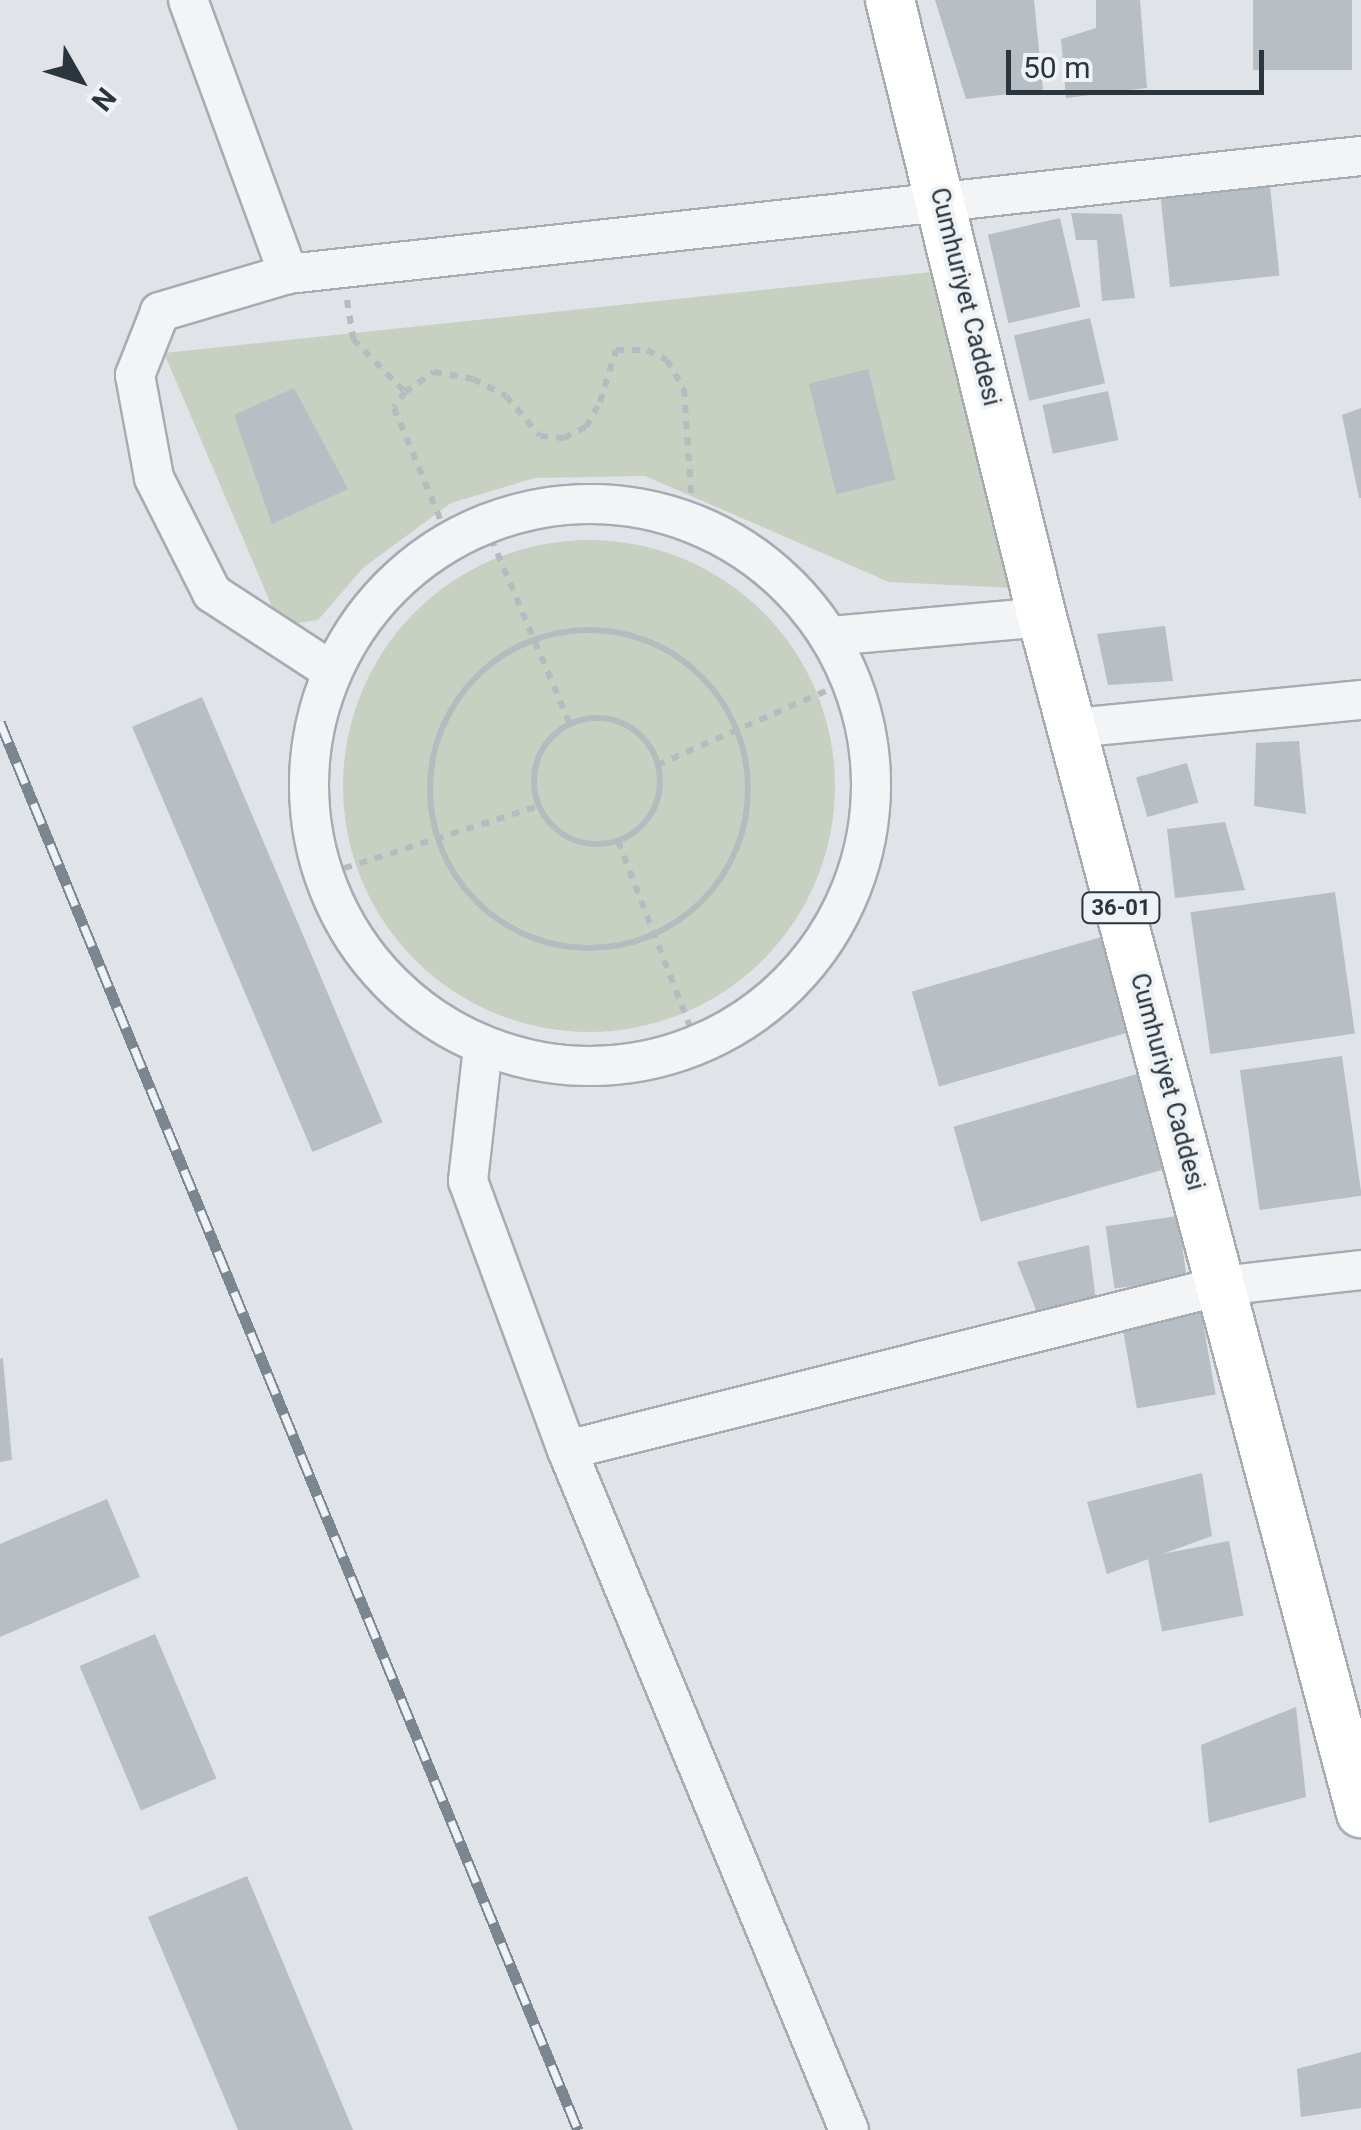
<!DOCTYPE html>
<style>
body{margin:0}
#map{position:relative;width:1361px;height:2130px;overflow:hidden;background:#e0e4e8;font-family:Roboto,sans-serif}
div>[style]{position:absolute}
.green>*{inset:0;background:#c8d1c1}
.round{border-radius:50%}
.building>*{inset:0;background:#b7bec4;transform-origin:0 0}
.path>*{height:6px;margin-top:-3px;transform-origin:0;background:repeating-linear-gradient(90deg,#b6bbbf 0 8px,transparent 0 16px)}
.path>.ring{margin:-3px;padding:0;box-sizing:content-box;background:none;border:6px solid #b6bbbf;border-radius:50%}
.roads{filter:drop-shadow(2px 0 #a6acb2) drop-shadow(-2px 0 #a6acb2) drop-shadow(0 2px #a6acb2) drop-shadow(0 -2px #a6acb2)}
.minor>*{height:38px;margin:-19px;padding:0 19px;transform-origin:19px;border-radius:19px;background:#f2f4f6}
.minor>.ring{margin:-19px;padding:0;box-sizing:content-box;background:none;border:38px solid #f2f4f6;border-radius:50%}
.major>*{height:48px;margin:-24px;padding:0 24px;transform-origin:24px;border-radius:24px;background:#fff}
.rail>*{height:11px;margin-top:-5.5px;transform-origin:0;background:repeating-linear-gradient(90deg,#eff3f5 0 22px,#7a8690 0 44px);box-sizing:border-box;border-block:2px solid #7a8690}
span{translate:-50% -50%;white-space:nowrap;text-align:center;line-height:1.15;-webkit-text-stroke:8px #eff3f5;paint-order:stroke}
.shield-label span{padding:2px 8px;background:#eff3f5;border:2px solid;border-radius:8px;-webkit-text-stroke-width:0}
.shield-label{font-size:22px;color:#2a353e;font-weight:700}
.street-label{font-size:25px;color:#2a353e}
.north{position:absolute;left:30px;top:30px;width:100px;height:100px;-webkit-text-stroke:8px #eff3f5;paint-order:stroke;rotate:129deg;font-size:28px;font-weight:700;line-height:40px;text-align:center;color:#2a353e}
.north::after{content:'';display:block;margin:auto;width:35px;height:45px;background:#2a353e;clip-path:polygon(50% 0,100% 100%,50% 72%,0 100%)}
.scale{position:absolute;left:1006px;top:50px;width:258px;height:45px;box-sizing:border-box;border:5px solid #2a353e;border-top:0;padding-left:12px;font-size:30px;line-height:35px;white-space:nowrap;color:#2a353e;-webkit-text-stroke:8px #eff3f5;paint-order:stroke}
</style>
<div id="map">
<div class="green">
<i style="clip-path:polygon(941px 271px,1013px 588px,889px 582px,645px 476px,535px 478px,451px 503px,363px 568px,318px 620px,292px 624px,273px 609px,164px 353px)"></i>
<i class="round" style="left:343px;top:540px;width:492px;height:492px"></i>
</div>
<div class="building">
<i style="clip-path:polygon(935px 0,1034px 0,1043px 90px,966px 99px)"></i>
<i style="clip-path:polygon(1096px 0,1140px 0,1147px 88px,1066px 98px,1061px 39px,1096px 28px)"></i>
<i style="left:1253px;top:0;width:99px;height:70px"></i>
<i style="left:1269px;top:176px;width:100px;height:110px;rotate:84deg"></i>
<i style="clip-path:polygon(1071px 213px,1122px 214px,1135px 298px,1102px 301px,1097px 240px,1076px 240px)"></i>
<i style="left:1060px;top:218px;width:91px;height:74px;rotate:77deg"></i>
<i style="left:1090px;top:318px;width:67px;height:78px;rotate:77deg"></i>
<i style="left:868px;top:369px;width:114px;height:61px;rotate:76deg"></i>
<i style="clip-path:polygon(294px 388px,348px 489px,272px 524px,234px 415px)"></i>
<i style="left:1108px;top:391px;width:50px;height:67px;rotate:78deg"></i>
<i style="clip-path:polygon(1361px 408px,1361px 498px,1359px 498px,1342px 415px)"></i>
<i style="clip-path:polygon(1165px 626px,1173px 681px,1108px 685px,1097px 634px)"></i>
<i style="left:202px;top:697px;width:462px;height:76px;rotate:67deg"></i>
<i style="clip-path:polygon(1299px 741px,1306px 814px,1254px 806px,1256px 743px)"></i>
<i style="left:1187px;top:763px;width:41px;height:53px;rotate:74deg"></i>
<i style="clip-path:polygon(1225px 822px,1245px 890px,1175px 898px,1167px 829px)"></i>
<i style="left:1335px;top:892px;width:143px;height:146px;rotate:82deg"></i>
<i style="left:1105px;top:936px;width:99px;height:201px;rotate:74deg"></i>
<i style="left:1342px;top:1056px;width:141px;height:103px;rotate:82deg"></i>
<i style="left:1137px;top:1074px;width:99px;height:191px;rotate:74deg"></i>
<i style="left:1178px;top:1216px;width:63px;height:73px;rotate:82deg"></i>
<i style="clip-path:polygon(1089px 1245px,1096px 1301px,1038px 1315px,1017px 1262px)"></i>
<i style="left:1199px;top:1300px;width:96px;height:80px;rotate:80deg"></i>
<i style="clip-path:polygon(3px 1358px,12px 1460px,0 1462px,0 1359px)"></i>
<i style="clip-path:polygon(1202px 1473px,1212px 1536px,1107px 1574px,1087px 1502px)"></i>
<i style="clip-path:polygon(107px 1499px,140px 1577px,0 1637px,0 1544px)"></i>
<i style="left:1229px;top:1541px;width:76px;height:83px;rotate:79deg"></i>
<i style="left:155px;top:1634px;width:157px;height:82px;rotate:67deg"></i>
<i style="clip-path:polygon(1296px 1707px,1306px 1797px,1209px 1823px,1201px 1745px)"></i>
<i style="clip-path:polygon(247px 1876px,353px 2130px,238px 2130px,148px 1917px)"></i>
<i style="clip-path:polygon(1361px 2052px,1361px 2108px,1301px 2117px,1297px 2069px)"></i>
</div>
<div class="path">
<i style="left:347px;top:300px;width:39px;rotate:81deg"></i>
<i style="left:353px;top:339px;width:74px;rotate:45.5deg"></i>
<i style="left:405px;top:392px;width:19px;rotate:125deg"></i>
<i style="left:394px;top:408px;width:143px;rotate:67.4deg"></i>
<i style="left:405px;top:392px;width:35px;rotate:-35deg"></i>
<i style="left:434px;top:372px;width:40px;rotate:10deg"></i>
<i style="left:473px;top:379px;width:37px;rotate:27deg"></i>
<i style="left:506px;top:396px;width:52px;rotate:49.6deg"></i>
<i style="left:540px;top:436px;width:24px;rotate:5deg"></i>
<i style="left:564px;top:438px;width:25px;rotate:-27deg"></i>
<i style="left:586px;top:427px;width:29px;rotate:-61deg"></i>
<i style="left:600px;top:402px;width:54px;rotate:-72.9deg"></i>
<i style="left:616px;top:350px;width:31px"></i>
<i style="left:647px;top:350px;width:22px;rotate:27deg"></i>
<i style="left:667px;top:360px;width:34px;rotate:60deg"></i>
<i style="left:684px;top:389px;width:132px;rotate:86.1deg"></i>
<i style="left:485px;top:524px;width:217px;rotate:67deg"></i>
<i class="ring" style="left:430px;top:630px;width:312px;height:312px"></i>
<i class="ring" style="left:534px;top:718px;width:120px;height:120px"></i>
<i style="left:657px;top:765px;width:216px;rotate:-23.7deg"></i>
<i style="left:618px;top:841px;width:221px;rotate:68.8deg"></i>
<i style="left:329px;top:873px;width:220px;rotate:-17.7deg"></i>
</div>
<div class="roads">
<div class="minor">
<i style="left:188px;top:0;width:292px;rotate:69.9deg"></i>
<i style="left:288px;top:274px;width:1079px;rotate:-6.28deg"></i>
<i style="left:288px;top:274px;width:134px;rotate:163.5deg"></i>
<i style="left:160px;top:312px;width:68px;rotate:111.6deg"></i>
<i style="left:135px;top:375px;width:105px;rotate:79.5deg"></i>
<i style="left:154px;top:478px;width:129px;rotate:63.2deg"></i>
<i style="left:212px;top:593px;width:141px;rotate:33.1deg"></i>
<i class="ring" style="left:309px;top:504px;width:524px;height:524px"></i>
<i style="left:831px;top:636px;width:212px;rotate:-5.1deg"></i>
<i style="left:1074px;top:728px;width:288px;rotate:-5.6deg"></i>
<i style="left:483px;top:1047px;width:135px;rotate:96.4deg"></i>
<i style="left:468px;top:1181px;width:287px;rotate:69.8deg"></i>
<i style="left:567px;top:1450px;width:736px;rotate:67.48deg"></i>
<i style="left:567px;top:1450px;width:674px;rotate:-14.08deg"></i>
<i style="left:1221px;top:1286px;width:141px;rotate:-6.5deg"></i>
</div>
<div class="major">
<i style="left:890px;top:0;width:635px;rotate:76.16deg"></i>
<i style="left:1042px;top:617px;width:1238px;rotate:75.07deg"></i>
</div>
</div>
<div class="rail">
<i style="left:0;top:722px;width:1522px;rotate:67.68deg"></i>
</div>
<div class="shield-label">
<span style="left:1121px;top:908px">36-01</span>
</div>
<div class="street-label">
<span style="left:965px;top:297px;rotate:76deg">Cumhuriyet Caddesi</span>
<span style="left:1167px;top:1082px;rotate:75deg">Cumhuriyet Caddesi</span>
</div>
<div class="north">N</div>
<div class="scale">50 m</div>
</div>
